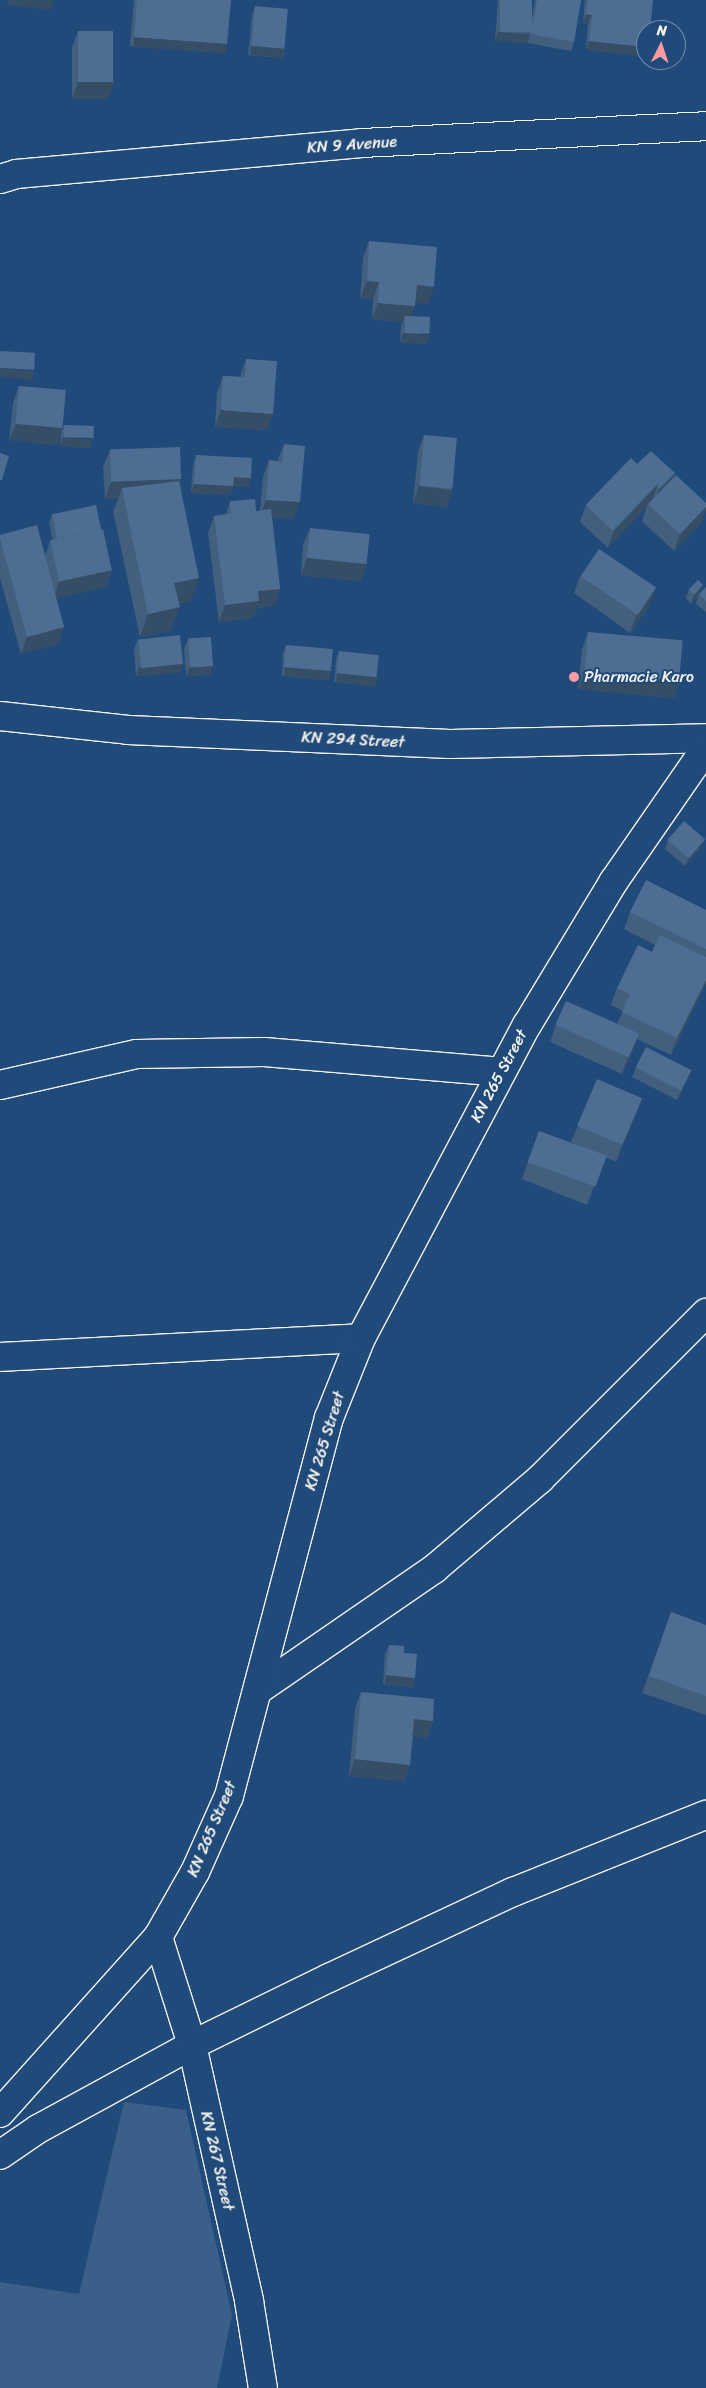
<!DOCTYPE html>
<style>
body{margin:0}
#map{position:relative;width:706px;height:2388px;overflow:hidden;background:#1f4a7a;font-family:Sriracha,sans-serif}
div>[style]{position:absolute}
.green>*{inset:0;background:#3a5f88}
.roads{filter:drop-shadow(1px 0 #f4f1e8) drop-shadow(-1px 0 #f4f1e8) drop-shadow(0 1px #f4f1e8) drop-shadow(0 -1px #f4f1e8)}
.minor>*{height:28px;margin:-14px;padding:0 14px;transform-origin:14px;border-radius:14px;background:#1f4a7a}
.wall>*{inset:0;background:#425f7e}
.shaded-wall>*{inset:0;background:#364d66;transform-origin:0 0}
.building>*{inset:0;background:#4d6e92;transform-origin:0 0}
.dots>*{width:14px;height:14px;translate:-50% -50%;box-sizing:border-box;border:2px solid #1f4a7a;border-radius:50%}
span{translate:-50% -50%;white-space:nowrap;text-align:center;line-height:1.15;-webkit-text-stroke:4px #1f4a7a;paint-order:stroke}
.street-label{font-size:16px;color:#f4f1e8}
.poi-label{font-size:16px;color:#f4f1e8}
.left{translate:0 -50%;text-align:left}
.north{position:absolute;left:636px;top:20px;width:50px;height:50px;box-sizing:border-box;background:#1f4a7a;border:1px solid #748da6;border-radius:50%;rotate:4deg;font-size:14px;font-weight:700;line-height:20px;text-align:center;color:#f4f1e8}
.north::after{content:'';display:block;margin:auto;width:18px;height:22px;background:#ff9aa2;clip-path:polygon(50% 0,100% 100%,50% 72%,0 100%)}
</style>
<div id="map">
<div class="green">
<i style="clip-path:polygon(124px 2102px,186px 2110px,232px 2315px,217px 2388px,0 2388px,0 2282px,79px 2294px)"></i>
</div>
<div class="roads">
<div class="minor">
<i style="left:0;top:179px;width:17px;rotate:-17deg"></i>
<i style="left:16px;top:174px;width:347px;rotate:-5.1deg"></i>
<i style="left:362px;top:143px;width:344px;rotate:-2.8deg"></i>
<i style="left:0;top:716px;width:129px;rotate:6.2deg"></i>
<i style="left:128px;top:730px;width:322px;rotate:2.5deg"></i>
<i style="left:450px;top:744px;width:256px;rotate:-1.3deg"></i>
<i style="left:0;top:1085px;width:140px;rotate:-12.8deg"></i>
<i style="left:137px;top:1054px;width:127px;rotate:-0.9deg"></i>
<i style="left:264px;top:1052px;width:238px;rotate:4.8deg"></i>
<i style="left:0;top:1357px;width:361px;rotate:-3deg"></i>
<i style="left:258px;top:1690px;width:214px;rotate:-34.5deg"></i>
<i style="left:434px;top:1569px;width:139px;rotate:-40.3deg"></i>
<i style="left:540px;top:1479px;width:235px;rotate:-45deg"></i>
<i style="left:158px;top:1937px;width:113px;rotate:72.5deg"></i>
<i style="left:192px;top:2045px;width:262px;rotate:77.4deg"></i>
<i style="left:249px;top:2301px;width:88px;rotate:80.9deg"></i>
<i style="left:0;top:2113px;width:237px;rotate:-48.1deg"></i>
<i style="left:158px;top:1937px;width:75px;rotate:-60.4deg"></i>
<i style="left:195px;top:1872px;width:83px;rotate:-65.9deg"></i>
<i style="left:229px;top:1796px;width:391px;rotate:-75.2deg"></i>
<i style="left:329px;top:1418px;width:86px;rotate:-68.2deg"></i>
<i style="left:361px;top:1338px;width:354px;rotate:-62.1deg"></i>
<i style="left:527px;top:1025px;width:168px;rotate:-58.9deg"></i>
<i style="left:614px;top:881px;width:162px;rotate:-55.3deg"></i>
<i style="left:0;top:2155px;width:46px;rotate:-34.4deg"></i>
<i style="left:38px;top:2129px;width:175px;rotate:-28.6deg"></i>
<i style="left:192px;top:2045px;width:153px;rotate:-26.1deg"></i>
<i style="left:329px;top:1978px;width:203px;rotate:-25.1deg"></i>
<i style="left:513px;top:1892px;width:208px;rotate:-21.8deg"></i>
</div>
</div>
<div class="wall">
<i style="clip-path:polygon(134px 0,231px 0,224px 53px,130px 46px)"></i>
<i style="clip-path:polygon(498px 0,532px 0,530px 29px,535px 0,581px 0,574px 42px,571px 51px,528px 43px,529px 36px,527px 43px,495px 41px)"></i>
<i style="clip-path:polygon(585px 0,653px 0,645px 56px,586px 50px,588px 24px,583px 23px)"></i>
<i style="clip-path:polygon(255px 6px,282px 58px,248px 55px,252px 15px)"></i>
<i style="clip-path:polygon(78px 31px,114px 82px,108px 99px,72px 99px,72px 48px)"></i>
<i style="clip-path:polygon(369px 241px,428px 304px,415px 302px,411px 317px,426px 344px,400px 342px,401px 325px,403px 322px,372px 319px,373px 299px,360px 298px,363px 258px)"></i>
<i style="clip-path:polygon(246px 359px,273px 414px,267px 430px,215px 427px,217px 393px,223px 376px,240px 377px)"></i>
<i style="clip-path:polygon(19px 386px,63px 428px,64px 425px,90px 448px,60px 446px,61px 434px,57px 445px,9px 440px,13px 403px)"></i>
<i style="clip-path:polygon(424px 435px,452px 490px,446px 507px,413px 503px,418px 452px)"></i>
<i style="clip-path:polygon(284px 444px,294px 519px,272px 517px,280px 589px,274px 606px,257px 608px,253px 618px,219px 622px,208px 533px,214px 516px,226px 514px,230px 501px,256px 511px,260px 511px,263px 477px,269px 460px,277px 461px)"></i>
<i style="clip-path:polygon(110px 450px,181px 479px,180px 483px,191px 601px,179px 604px,171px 630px,140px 637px,113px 511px,118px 499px,105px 499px,103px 467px)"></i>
<i style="clip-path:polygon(196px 455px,251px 478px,248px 487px,233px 486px,230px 495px,191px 493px,193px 464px)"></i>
<i style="clip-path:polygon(637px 464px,675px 473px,673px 478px,702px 522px,674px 551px,642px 521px,647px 506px,608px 548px,580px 522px,586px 505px)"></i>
<i style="clip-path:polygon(52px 514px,100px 530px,112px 570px,106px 587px,56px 598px,64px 627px,58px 644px,21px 654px,0 578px,0 535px,45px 556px,50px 541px,53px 540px,49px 523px)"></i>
<i style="clip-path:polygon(310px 528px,367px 564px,360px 581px,301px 575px,303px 545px)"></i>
<i style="clip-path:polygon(580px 576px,650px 605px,630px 633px,574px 593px)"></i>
<i style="clip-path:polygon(706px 587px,706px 612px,696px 604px,698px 596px,691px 604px,686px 598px,689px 589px,701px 593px)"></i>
<i style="clip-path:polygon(588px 632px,680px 681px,674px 698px,578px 689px,582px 649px)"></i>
<i style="clip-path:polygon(138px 639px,183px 664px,179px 673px,136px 676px,134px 648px)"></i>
<i style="clip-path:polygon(188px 639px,210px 675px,186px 676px,184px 648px)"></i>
<i style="clip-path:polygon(286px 645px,327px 680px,282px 676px,283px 654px)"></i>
<i style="clip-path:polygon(339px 651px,377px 677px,374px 686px,334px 682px,336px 660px)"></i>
<i style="clip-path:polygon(668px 840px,701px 848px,685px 866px,665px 849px)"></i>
<i style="clip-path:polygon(706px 910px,706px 984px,671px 1055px,637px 1039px,633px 1051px,622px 1074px,550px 1042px,556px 1025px,617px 1024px,623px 1011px,611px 1005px,617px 988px,652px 952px,655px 945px,624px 929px,630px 912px)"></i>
<i style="clip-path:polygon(636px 1068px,688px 1079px,677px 1100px,632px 1077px)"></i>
<i style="clip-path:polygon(642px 1098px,636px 1115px,616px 1162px,605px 1157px,587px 1205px,522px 1179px,539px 1131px,588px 1150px,571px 1142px,578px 1126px)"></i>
<i style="clip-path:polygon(671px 1612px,706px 1625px,706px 1715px,642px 1693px)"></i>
<i style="clip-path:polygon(389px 1645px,404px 1653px,415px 1678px,412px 1687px,383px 1684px,385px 1654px)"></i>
<i style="clip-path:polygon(361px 1692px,433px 1721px,427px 1738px,413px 1736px,410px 1765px,404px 1781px,349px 1776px,355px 1709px)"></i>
</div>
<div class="shaded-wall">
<i style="clip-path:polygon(8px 0,54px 0,51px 10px,7px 5px)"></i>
<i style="clip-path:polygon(586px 14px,592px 15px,588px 24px,583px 23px)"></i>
<i style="clip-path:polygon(498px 32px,530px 34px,527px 43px,495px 41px)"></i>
<i style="left:134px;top:37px;width:93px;height:10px;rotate:4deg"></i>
<i style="clip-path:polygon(589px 41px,646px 47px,646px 55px,645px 56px,586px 50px)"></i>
<i style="left:251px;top:46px;width:34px;height:9px;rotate:5deg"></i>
<i style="clip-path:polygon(78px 82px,114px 82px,108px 99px,72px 99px)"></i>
<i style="clip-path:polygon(367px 281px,379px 282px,373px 299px,360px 298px)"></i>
<i style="clip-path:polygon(417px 285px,434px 287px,428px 304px,411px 302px)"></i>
<i style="clip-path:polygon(378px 303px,415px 306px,409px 323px,405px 316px,403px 322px,372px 319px)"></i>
<i style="clip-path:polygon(403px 333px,430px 335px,426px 344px,400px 342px)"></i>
<i style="left:0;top:368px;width:34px;height:9px;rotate:5deg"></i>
<i style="clip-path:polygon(221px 410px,273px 414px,267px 430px,215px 427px)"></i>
<i style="clip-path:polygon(16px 424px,63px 428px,57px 445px,9px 440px)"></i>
<i style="clip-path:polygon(63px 437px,93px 439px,90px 448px,60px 446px)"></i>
<i style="clip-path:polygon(675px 473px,671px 482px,656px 498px,659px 489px)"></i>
<i style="clip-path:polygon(234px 477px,251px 478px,248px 487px,233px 486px,230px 495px,191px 493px,194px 484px)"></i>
<i style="clip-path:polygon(181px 479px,175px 496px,122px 488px,118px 499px,105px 499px,111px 482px)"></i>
<i style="clip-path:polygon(658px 484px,652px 501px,648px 504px,647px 506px,608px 548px,614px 531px)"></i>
<i style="clip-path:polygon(419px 486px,452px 490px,446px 507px,413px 503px)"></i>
<i style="clip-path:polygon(266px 500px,300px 502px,294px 519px,260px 516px)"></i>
<i style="clip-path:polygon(706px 507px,706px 511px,702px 522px,674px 551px,680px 534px)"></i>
<i style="clip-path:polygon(101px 529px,97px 538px,54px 547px,58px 538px)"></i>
<i style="clip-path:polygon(307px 558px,367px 564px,360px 581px,301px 575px)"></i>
<i style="clip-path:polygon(112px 570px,106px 587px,53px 599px,59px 582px)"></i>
<i style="clip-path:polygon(199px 578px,191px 601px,166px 607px,174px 583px)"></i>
<i style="clip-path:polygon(703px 585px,700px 594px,699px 594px,698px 596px,691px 604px,694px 595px)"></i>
<i style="clip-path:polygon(656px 588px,650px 605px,630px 633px,636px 616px)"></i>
<i style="clip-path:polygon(280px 589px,274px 606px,257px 608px,253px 618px,219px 622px,225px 605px,258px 591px)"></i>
<i style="clip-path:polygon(180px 607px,171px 630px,140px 637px,148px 614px)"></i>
<i style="clip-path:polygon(64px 627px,58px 644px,21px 654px,27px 637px)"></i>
<i style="clip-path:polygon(183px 664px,179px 673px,136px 676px,139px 667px)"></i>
<i style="clip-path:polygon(213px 666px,210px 675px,186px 676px,189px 667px)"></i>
<i style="left:285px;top:667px;width:46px;height:9px;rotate:5deg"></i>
<i style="left:337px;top:673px;width:40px;height:9px;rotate:6deg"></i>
<i style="clip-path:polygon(584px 673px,680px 681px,674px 698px,578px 689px)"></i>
<i style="clip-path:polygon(705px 839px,701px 848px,685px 866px,689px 857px)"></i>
<i style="clip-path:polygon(706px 980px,706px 984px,671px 1055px,677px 1038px)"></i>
<i style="clip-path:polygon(639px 1034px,633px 1051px,622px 1074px,628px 1057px)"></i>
<i style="clip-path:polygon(691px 1070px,688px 1079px,677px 1100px,681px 1091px)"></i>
<i style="clip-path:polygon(642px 1098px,636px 1115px,616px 1162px,622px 1145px)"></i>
<i style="left:386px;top:1675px;width:29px;height:9px;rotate:6deg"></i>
<i style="clip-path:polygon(414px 1719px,433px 1721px,427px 1738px,408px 1736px)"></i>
<i style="clip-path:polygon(355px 1759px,410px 1765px,404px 1781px,349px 1776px)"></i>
</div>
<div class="building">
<i style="clip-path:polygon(137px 0,231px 0,227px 44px,134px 37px)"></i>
<i style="left:500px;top:0;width:32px;height:32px"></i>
<i style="clip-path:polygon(537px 0,581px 0,574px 42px,531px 34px)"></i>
<i style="clip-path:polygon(588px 0,653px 0,650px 30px,646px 30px,646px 47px,589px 41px,592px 15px,586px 14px)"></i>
<i style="left:255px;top:6px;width:33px;height:40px;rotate:5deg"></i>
<i style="left:78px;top:31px;width:35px;height:51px"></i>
<i style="clip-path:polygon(369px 241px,437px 247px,434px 287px,417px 285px,415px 306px,378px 303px,379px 282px,367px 281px)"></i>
<i style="left:405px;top:316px;width:25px;height:17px;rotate:2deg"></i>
<i style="left:0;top:351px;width:35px;height:17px;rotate:3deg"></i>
<i style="clip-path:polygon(246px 359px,277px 361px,273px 414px,221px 410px,223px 376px,245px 377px)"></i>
<i style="left:19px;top:386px;width:47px;height:38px;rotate:5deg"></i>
<i style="left:64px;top:425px;width:30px;height:12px;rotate:2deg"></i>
<i style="left:424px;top:435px;width:33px;height:51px;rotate:5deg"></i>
<i style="clip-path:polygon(284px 444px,305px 446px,300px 502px,266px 500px,269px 460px,282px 462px)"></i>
<i style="left:180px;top:447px;width:32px;height:70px;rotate:88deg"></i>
<i style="clip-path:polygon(651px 451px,675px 473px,659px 489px,657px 487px,658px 484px,637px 464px)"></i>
<i style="clip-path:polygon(0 453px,9px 456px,2px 480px,0 480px)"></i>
<i style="clip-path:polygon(196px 455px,252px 458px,251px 478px,234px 477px,233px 486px,194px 484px)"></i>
<i style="left:631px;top:458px;width:37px;height:65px;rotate:44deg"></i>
<i style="clip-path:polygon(676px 475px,706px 503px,706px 507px,680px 534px,648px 504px)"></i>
<i style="clip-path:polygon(179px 481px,199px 578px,174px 583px,180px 607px,148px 614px,122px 488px)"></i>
<i style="clip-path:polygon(255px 499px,256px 511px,271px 509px,280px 589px,258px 591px,259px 601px,225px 605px,214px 516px,231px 514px,230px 501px)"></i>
<i style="left:96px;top:505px;width:25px;height:45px;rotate:78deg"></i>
<i style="clip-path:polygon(37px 525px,64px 627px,27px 637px,0 538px,0 535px)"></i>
<i style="left:310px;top:528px;width:60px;height:30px;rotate:6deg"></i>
<i style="left:103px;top:529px;width:42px;height:54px;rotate:78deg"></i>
<i style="left:599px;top:549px;width:69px;height:33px;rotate:34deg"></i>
<i style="clip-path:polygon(698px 580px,703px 585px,694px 595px,689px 589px)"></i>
<i style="clip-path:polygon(706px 587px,706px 601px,699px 594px)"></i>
<i style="left:588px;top:632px;width:95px;height:41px;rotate:5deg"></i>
<i style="left:180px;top:635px;width:29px;height:42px;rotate:84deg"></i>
<i style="left:211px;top:637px;width:29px;height:23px;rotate:86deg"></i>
<i style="left:286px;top:645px;width:47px;height:22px;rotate:5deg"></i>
<i style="left:339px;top:651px;width:40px;height:22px;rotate:6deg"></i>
<i style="left:684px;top:821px;width:28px;height:25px;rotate:41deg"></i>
<i style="clip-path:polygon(646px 880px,706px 910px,706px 949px,630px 912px)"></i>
<i style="clip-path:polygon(660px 935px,706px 957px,706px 980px,677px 1038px,622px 1012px,630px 994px,617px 988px,638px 945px,652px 952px)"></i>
<i style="left:566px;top:1001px;width:80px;height:26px;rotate:24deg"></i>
<i style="left:646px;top:1047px;width:51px;height:23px;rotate:27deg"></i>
<i style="left:597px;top:1079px;width:49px;height:51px;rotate:23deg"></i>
<i style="left:539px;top:1131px;width:72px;height:33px;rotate:20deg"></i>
<i style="clip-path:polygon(671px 1612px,706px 1625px,706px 1696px,649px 1676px)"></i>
<i style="clip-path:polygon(389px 1645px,404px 1646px,404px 1653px,417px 1654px,415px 1678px,386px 1675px)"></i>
<i style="clip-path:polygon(361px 1692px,434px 1699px,433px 1721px,414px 1719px,410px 1765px,355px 1759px)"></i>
</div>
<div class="dots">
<i style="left:574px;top:677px;background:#ff9aa2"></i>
</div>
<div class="street-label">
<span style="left:352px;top:145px;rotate:-4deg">KN 9 Avenue</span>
<span style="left:353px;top:740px;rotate:3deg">KN 294 Street</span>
<span style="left:499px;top:1076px;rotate:-62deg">KN 265 Street</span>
<span style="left:325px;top:1441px;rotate:-73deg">KN 265 Street</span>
<span style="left:212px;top:1829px;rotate:-67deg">KN 265 Street</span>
<span style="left:217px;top:2161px;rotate:77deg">KN 267 Street</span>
</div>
<div class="poi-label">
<span class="left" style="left:584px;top:677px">Pharmacie Karo</span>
</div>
<div class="north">N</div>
</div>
